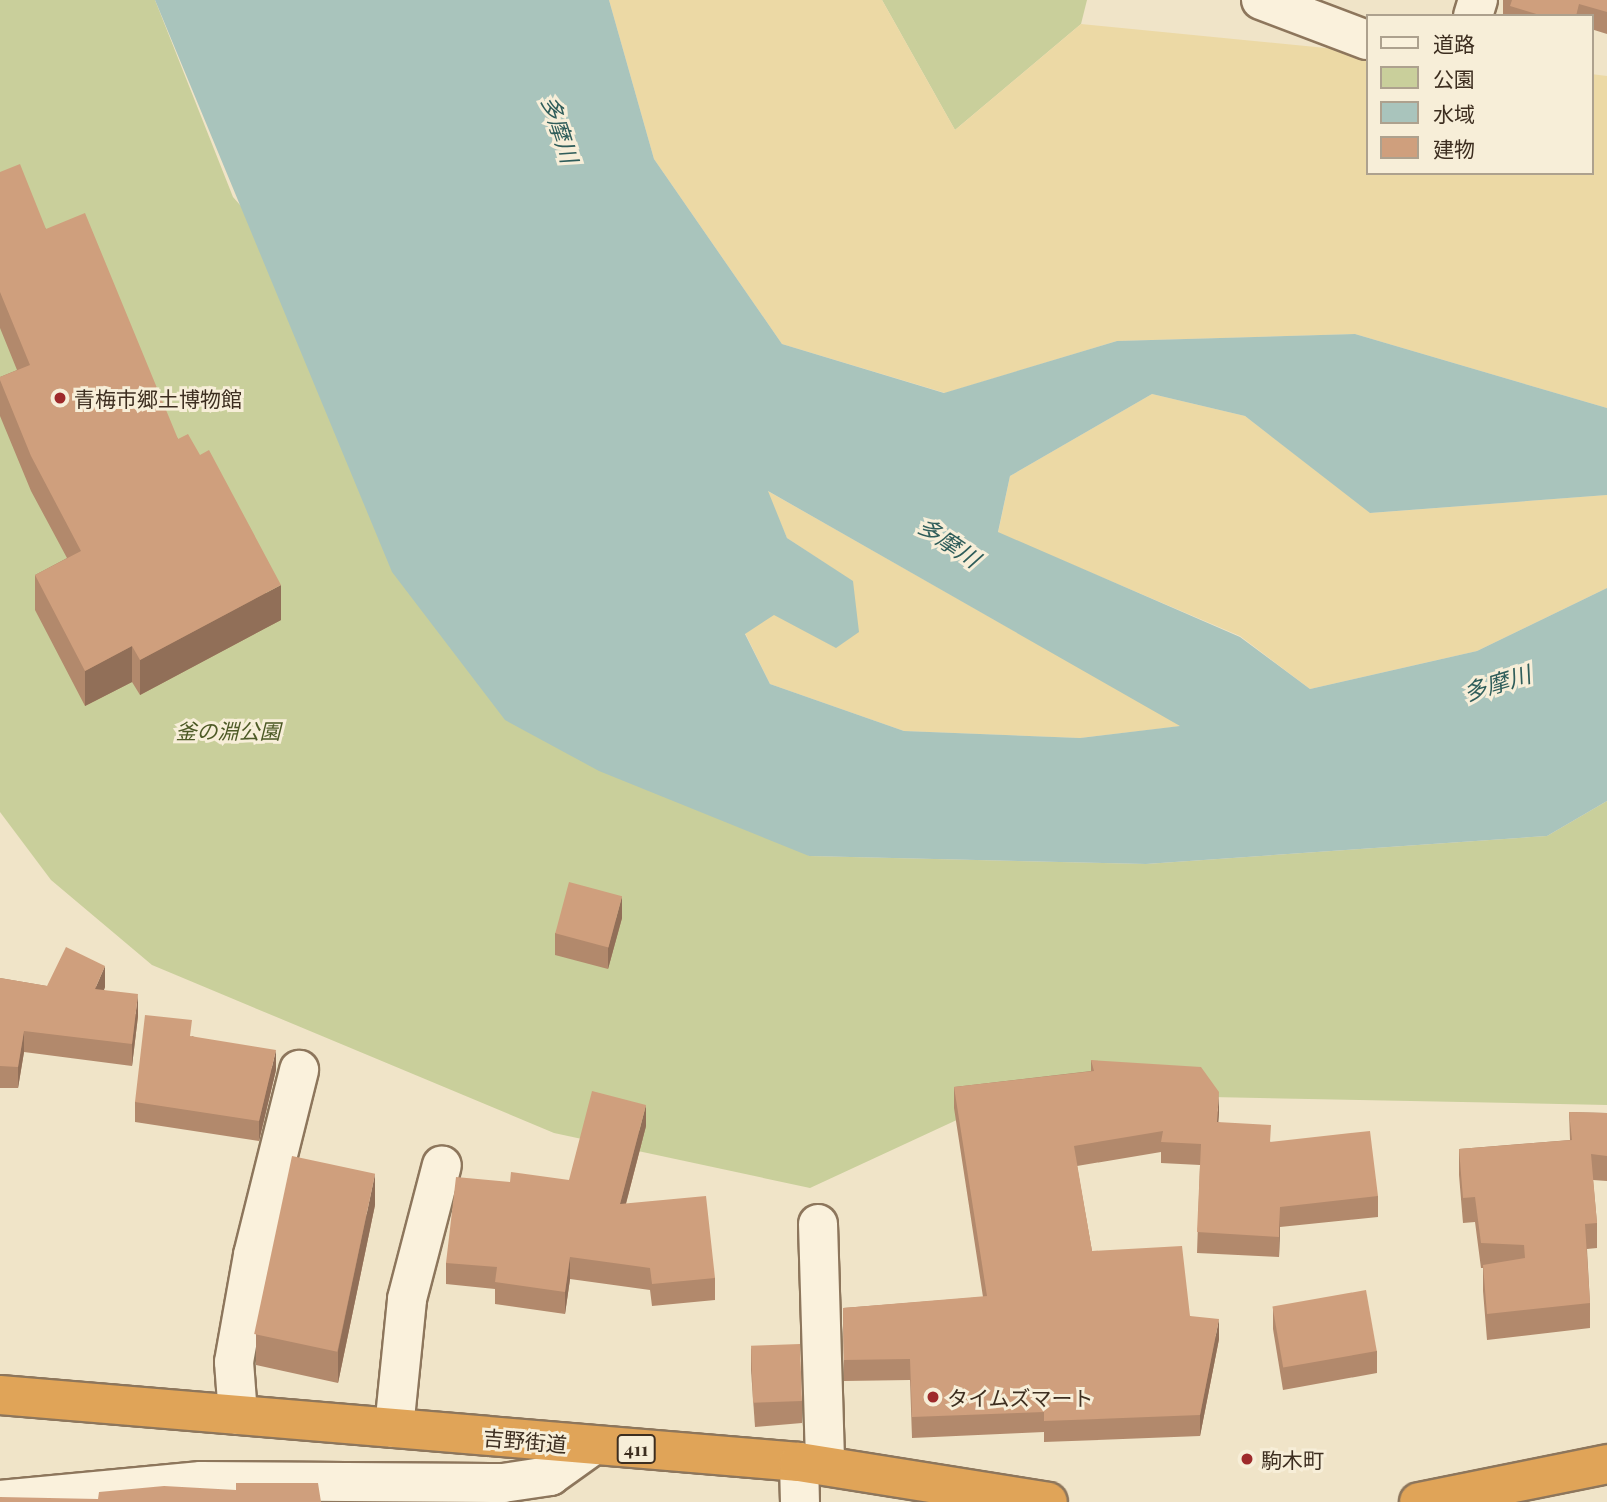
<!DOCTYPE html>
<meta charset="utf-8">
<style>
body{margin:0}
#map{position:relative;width:1607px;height:1502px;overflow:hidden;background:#f0e4c8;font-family:"Playfair Display","Noto Sans JP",serif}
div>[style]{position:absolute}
.green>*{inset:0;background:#c9cf9b}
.sand>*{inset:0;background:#ecd9a5}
.water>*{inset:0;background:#a9c4bc}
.roads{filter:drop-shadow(2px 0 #8d765c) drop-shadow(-2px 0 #8d765c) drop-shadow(0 2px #8d765c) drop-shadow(0 -2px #8d765c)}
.minor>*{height:38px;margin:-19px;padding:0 19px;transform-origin:19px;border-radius:19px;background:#faf1dc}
.highway>*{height:38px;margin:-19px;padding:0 19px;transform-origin:19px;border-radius:19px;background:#e0a458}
.wall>*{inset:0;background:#b2896c}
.shaded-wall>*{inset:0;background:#916f58}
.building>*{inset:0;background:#cf9f7d;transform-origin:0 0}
.dots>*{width:19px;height:19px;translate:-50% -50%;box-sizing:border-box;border:4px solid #f7eed8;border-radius:50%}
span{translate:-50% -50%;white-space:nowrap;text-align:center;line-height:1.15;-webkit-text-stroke:6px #f7eed8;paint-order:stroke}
.shield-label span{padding:2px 5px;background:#f7eed8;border:2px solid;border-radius:5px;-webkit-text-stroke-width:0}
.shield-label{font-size:19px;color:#3d2e20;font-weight:700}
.poi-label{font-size:21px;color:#3d2e20}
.left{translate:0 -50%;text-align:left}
.park-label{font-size:21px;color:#4d5a26;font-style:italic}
.street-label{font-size:21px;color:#3d2e20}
.water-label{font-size:23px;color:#2f5d5a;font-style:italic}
.legend{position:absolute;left:1366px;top:14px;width:228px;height:161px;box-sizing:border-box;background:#f7eed8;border:2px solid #ada18e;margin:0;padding:9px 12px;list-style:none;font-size:21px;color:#3d2e20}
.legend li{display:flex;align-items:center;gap:14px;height:35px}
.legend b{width:35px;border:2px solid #ada18e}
</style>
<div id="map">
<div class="green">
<i style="clip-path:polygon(0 0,155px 0,233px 197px,809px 856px,1146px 864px,1547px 836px,1607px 801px,1607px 1105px,1015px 1093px,810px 1188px,554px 1133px,152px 965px,51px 880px,0 812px)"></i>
<i style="clip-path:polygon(882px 0,1087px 0,1081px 24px,955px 130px)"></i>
</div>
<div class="sand">
<i style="clip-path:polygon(609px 0,882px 0,955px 130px,1081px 24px,1367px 52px,1367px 173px,1591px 173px,1591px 74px,1607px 76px,1607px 408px,1355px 334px,1117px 341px,945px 393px,782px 344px,654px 159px)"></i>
<i style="clip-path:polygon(1152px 394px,1245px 416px,1371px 513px,1607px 495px,1607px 588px,1477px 651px,1310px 689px,1240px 636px,998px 533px,1010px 476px)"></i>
<i style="clip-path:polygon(766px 490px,1182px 726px,1080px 738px,904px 731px,770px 684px,745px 633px,774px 614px,835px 647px,852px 581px,787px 538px)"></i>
</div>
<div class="water">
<i style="clip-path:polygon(evenodd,155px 0,609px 0,654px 159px,782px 344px,944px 393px,1117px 341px,1355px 334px,1607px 408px,1607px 495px,1370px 513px,1245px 416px,1152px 394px,1010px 476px,998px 532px,1240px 637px,1310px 689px,1477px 651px,1607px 588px,1607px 801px,1547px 836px,1146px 864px,809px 856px,599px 771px,505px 720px,392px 572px,155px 0,768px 491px,1180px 726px,1080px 738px,904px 731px,770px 684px,745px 634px,774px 615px,836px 648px,859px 632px,853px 581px,787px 538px,768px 491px)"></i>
</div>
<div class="roads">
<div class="minor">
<i style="left:1261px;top:0;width:113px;rotate:20.7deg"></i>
<i style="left:1473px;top:16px;width:17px;rotate:-73deg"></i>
<i style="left:818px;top:1224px;width:241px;rotate:88.3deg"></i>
<i style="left:238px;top:1415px;width:53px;rotate:-94.3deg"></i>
<i style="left:234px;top:1362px;width:109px;rotate:-79.9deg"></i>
<i style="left:253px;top:1255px;width:191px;rotate:-76deg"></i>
<i style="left:394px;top:1428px;width:130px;rotate:-84.2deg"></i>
<i style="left:407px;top:1299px;width:138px;rotate:-75.4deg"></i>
<i style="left:799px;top:1462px;width:40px;rotate:88.6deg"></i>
<i style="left:0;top:1500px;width:202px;rotate:-5.4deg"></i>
<i style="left:201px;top:1481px;width:302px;rotate:0.4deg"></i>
<i style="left:503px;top:1483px;width:48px;rotate:-8.5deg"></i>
<i style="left:550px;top:1476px;width:52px;rotate:-35.5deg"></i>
</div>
<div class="highway">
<i style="left:0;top:1395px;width:802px;rotate:4.79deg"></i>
<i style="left:799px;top:1462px;width:252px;rotate:9.1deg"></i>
<i style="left:1419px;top:1502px;width:192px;rotate:-11.4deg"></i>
</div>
</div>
<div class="wall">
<i style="clip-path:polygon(1503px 0,1607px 0,1607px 34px,1591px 29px,1591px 16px,1508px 16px,1503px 14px)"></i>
<i style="clip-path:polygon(0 172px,46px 229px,178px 439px,281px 620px,140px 695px,132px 682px,85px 706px,35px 610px,35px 575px,67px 558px,31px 491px,0 416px,0 377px,17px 370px,0 328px)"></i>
<i style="clip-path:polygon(622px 918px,608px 969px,555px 955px,555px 933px)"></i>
<i style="clip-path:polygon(0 978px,47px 986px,105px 987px,104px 990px,138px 1016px,132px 1066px,24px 1052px,18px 1088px,0 1088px)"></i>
<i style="clip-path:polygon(192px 1036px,276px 1070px,259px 1141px,135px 1122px,135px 1102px)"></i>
<i style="clip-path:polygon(1091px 1060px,1219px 1112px,1218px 1122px,1271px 1142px,1378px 1196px,1378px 1217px,1280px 1227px,1279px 1257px,1197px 1253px,1200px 1165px,1161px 1163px,1161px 1152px,1077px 1166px,1092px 1251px,1190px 1316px,1219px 1339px,1200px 1436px,1044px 1442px,1044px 1432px,912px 1438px,910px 1380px,844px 1381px,843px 1308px,983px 1297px,954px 1108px,954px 1087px,1091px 1071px)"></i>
<i style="clip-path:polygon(1569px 1112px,1607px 1113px,1607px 1181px,1593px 1180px,1597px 1223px,1597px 1248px,1587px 1249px,1590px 1303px,1590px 1328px,1487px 1340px,1483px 1291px,1483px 1268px,1481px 1268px,1475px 1222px,1463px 1223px,1459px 1175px,1459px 1149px,1570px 1140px)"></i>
<i style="clip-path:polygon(646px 1126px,626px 1204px,715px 1278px,715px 1300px,652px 1306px,650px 1290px,570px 1279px,565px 1314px,495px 1304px,495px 1289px,446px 1284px,446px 1263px,510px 1182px,569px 1180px)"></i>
<i style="clip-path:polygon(375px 1205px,338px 1383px,256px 1365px,256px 1334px)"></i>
<i style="clip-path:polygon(1273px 1308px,1377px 1351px,1377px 1373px,1283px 1390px,1273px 1329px)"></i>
<i style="clip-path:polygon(751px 1348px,802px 1401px,802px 1423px,755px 1427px,751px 1370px)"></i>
</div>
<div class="shaded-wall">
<i style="clip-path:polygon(281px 585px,281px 620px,140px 695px,140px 660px)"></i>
<i style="clip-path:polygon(132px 646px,132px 682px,85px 706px,85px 671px)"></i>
<i style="clip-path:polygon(622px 896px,622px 918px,608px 969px,608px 948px)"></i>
<i style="clip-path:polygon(105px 966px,105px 987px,95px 1011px,95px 989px)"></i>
<i style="clip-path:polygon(138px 994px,138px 1016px,132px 1066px,132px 1044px)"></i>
<i style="clip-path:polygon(24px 1031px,24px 1052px,18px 1088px,18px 1067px)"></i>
<i style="clip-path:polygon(276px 1050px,276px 1070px,259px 1141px,259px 1121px)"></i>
<i style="clip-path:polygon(1219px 1092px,1219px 1112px,1217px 1143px,1217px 1122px)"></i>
<i style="clip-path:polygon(646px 1105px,646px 1126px,620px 1226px,620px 1204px)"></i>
<i style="clip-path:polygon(375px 1174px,375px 1205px,338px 1383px,338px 1351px)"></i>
<i style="clip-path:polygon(1280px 1207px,1280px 1227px,1279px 1257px,1279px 1237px)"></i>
<i style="clip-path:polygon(570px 1257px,570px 1279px,565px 1314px,565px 1292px)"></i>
<i style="clip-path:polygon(1219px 1319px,1219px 1339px,1200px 1436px,1200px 1415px)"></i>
</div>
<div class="building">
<i style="clip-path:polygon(1512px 0,1607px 0,1607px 12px,1579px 4px,1576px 16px,1543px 16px,1510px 6px)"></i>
<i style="clip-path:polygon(20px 164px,46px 229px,85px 213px,178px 439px,188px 434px,200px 455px,209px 450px,281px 585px,140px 660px,132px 646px,85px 671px,35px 575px,81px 551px,31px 456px,0 380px,0 377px,30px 365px,0 292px,0 172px)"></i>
<i style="left:569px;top:882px;width:55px;height:53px;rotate:15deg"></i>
<i style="clip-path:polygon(66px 947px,105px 966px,95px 989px,138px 994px,132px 1044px,24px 1031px,18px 1067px,0 1066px,0 978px,47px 986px)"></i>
<i style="clip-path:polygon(145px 1015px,192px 1020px,190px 1036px,276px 1050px,259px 1121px,135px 1102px)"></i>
<i style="clip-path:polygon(1091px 1060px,1201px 1067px,1219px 1092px,1217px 1122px,1271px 1125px,1270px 1142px,1370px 1131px,1378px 1196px,1280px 1207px,1279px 1237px,1197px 1232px,1201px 1144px,1161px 1142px,1163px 1131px,1074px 1146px,1092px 1251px,1182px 1246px,1190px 1316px,1219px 1319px,1200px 1415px,1044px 1421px,1044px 1412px,912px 1417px,910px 1359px,844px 1360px,843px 1308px,987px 1296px,954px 1087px,1094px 1071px)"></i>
<i style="clip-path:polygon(592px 1091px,646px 1105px,620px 1204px,706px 1196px,715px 1278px,652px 1284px,650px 1268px,570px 1257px,565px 1292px,495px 1282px,497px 1267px,446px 1263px,456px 1177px,510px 1182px,511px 1172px,569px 1180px)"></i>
<i style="clip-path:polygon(1569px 1112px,1607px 1113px,1607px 1156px,1591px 1154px,1597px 1223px,1585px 1224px,1590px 1303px,1487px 1314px,1483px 1265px,1525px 1258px,1524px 1245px,1481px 1243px,1475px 1197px,1463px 1198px,1459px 1149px,1572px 1140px)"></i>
<i style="left:292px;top:1156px;width:85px;height:182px;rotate:12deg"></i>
<i style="left:1366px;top:1290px;width:62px;height:95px;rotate:80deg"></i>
<i style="left:800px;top:1344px;width:57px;height:49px;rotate:88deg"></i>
<i style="clip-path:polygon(236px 1483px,318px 1483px,321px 1502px,0 1502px,0 1497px,98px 1499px,99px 1492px,164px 1486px,236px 1490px)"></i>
</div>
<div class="dots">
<i style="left:60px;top:398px;background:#9e2a2b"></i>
<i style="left:933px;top:1397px;background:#9e2a2b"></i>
<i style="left:1247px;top:1459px;background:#9e2a2b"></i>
</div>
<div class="shield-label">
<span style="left:636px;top:1449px">411</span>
</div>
<div class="poi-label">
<span class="left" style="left:74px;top:398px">青梅市郷土博物館</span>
<span class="left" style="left:947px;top:1397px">タイムズマート</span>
<span class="left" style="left:1261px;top:1459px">駒木町</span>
</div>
<div class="park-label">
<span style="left:228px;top:730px">釜の淵公園</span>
</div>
<div class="street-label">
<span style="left:525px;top:1440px;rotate:5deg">吉野街道</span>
</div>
<div class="water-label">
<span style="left:560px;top:129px;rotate:72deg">多摩川</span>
<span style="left:949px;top:542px;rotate:34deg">多摩川</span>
<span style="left:1497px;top:683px;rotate:-17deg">多摩川</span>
</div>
<ul class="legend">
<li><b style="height:9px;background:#faf1dc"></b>道路</li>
<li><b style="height:19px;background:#c9cf9b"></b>公園</li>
<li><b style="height:19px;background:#a9c4bc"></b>水域</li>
<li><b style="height:19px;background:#cf9f7d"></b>建物</li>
</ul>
</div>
